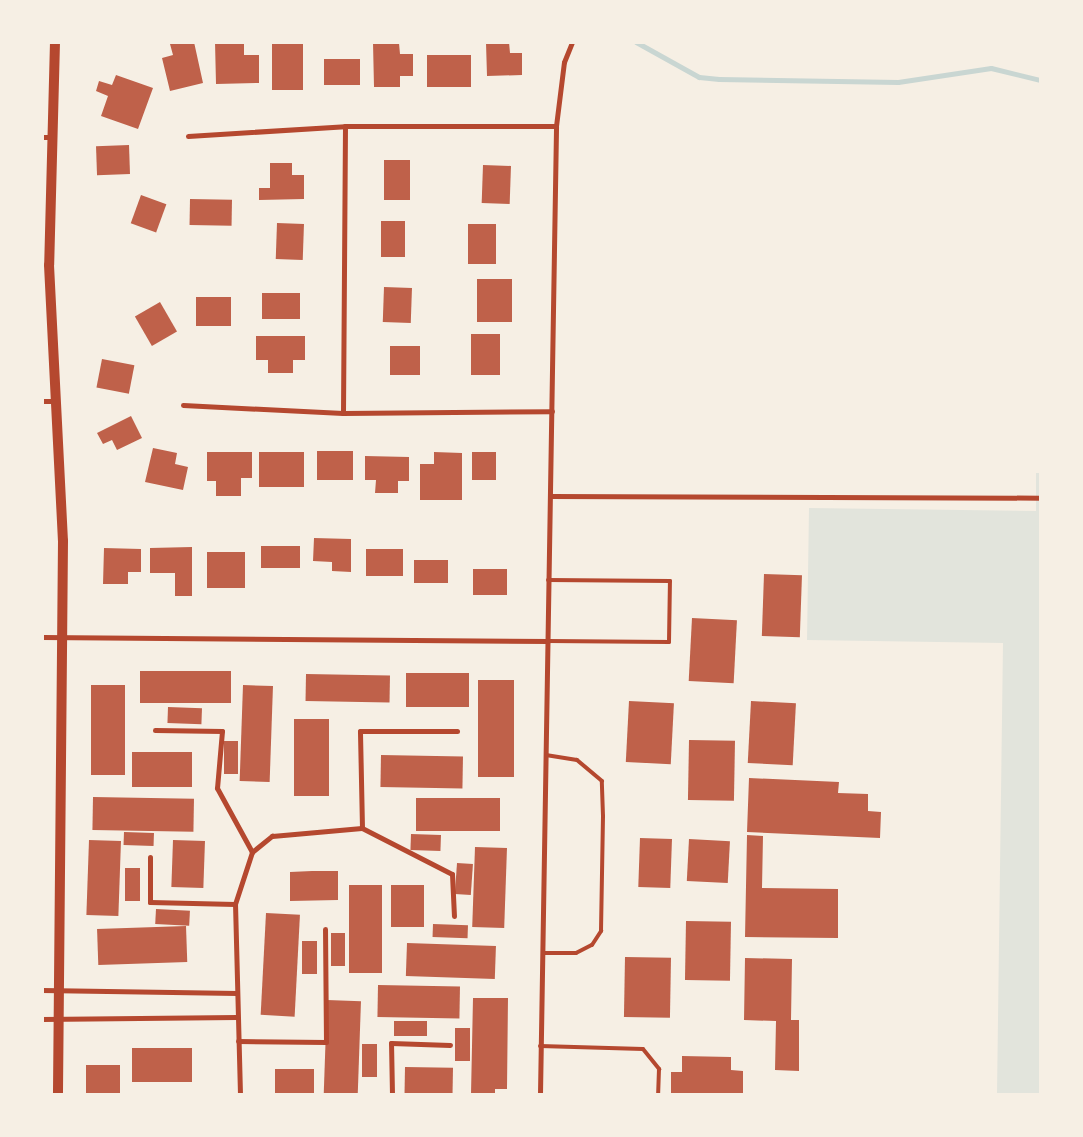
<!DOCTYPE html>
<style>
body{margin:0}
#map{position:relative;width:1083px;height:1137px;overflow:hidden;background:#f6efe4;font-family:"Public Sans",sans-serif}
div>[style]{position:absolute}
.green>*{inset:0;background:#e2e4dc}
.stream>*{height:5px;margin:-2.5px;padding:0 2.5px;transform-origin:2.5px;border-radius:2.5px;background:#c9d6d2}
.building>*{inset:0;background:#bf614a;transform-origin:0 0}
.service>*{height:4px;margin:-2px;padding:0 2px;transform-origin:2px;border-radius:2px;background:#b5482f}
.minor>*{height:5px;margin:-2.5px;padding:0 2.5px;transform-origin:2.5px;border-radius:2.5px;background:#b5482f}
.secondary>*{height:10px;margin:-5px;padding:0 5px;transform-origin:5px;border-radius:5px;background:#b5482f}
span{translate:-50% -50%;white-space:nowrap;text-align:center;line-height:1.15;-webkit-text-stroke:4px #f6efe4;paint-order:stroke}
.frame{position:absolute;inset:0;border:44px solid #f6efe4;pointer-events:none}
</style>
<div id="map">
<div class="green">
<i style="clip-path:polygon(1036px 473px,1040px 473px,1040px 1094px,997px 1094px,1003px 643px,807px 640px,809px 508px,1036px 511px)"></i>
</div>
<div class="stream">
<i style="left:636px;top:42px;width:72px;rotate:29.1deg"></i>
<i style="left:699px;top:77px;width:20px;rotate:6deg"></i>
<i style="left:719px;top:79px;width:179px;rotate:1deg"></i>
<i style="left:898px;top:82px;width:94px;rotate:-8.6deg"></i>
<i style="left:991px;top:68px;width:50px;rotate:13.8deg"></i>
</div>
<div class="building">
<i style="clip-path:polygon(194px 42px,203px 83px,170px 91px,162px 58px,173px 55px,170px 44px)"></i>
<i style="clip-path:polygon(215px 42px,244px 42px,244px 55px,259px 55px,259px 83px,216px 84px)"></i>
<i style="left:272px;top:42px;width:31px;height:48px"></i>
<i style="clip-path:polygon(509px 42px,510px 53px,522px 53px,522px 75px,487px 76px,486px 43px)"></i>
<i style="clip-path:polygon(373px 43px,399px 43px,400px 54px,413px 54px,413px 76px,400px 76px,400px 87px,374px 87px)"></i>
<i style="left:427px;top:55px;width:44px;height:32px"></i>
<i style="left:324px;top:59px;width:36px;height:26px"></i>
<i style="clip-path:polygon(116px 75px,153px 88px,138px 129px,101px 116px,108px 96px,96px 91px,99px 81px,112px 85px)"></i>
<i style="left:129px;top:145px;width:29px;height:33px;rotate:88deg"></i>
<i style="left:384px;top:160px;width:26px;height:40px"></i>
<i style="clip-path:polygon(270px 163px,292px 163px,292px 175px,304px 175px,304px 199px,259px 200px,259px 188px,270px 188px)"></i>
<i style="left:483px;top:165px;width:28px;height:38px;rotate:2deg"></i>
<i style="left:141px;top:195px;width:27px;height:30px;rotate:20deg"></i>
<i style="left:190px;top:199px;width:42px;height:26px;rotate:1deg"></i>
<i style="left:381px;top:221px;width:24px;height:36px"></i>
<i style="left:277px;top:223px;width:27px;height:36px;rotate:2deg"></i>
<i style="left:468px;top:224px;width:28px;height:40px"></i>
<i style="left:477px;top:279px;width:35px;height:43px"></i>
<i style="left:384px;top:287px;width:28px;height:35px;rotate:2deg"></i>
<i style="left:262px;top:293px;width:38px;height:26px"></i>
<i style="left:196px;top:297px;width:35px;height:29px"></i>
<i style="left:160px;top:302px;width:34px;height:29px;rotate:60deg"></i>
<i style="left:471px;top:334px;width:29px;height:41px"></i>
<i style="clip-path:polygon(256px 336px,305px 336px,305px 360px,293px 360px,293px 373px,268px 373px,268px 360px,256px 360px)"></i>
<i style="left:390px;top:346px;width:30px;height:29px"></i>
<i style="left:102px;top:359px;width:33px;height:29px;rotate:11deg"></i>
<i style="clip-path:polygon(131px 416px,142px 438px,117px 450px,112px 440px,103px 444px,97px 433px)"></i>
<i style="clip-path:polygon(153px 448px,177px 453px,175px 464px,188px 467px,183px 490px,145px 482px)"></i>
<i style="left:317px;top:451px;width:36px;height:29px"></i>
<i style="clip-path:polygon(207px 452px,252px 452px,252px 478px,241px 478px,241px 496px,216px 496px,216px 481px,207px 481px)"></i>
<i style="left:259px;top:452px;width:45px;height:35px"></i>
<i style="clip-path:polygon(434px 452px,462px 453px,462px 500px,420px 500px,420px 464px,434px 464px)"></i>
<i style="left:472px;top:452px;width:24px;height:28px"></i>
<i style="clip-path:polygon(365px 456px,409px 457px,409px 481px,398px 481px,398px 493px,375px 493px,376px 480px,365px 480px)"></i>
<i style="clip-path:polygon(314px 538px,351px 539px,351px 572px,332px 571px,332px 562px,313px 561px)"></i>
<i style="left:261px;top:546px;width:39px;height:22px"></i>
<i style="clip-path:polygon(192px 547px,192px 596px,175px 596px,175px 573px,150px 573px,150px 548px)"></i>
<i style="clip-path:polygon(104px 548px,141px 549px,141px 572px,128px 572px,128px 584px,103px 584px)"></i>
<i style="left:366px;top:549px;width:37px;height:27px"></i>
<i style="left:207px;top:552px;width:38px;height:36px"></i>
<i style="left:414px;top:560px;width:34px;height:23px"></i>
<i style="left:507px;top:569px;width:26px;height:34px;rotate:90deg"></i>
<i style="left:764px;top:574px;width:38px;height:62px;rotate:2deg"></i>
<i style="left:692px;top:618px;width:45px;height:63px;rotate:3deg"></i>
<i style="left:140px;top:671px;width:91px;height:32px"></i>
<i style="left:406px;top:673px;width:63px;height:34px"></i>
<i style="left:306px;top:674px;width:84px;height:27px;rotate:1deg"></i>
<i style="left:478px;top:680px;width:36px;height:97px"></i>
<i style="left:91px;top:685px;width:34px;height:90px"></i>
<i style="left:243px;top:685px;width:30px;height:96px;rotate:2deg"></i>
<i style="left:629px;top:701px;width:45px;height:61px;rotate:3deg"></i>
<i style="left:751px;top:701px;width:45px;height:62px;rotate:3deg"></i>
<i style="left:168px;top:707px;width:34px;height:16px;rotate:2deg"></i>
<i style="left:294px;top:719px;width:35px;height:77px"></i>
<i style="left:689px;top:740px;width:46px;height:60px;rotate:1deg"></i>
<i style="left:224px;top:741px;width:14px;height:33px"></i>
<i style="left:192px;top:752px;width:35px;height:60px;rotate:90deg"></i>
<i style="left:381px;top:755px;width:82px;height:32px;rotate:1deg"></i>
<i style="clip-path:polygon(749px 778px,839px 782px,838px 793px,868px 794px,868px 811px,881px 812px,880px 838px,747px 832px)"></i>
<i style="left:93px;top:797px;width:101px;height:33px;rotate:1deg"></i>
<i style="left:500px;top:798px;width:33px;height:84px;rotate:90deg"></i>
<i style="left:124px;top:832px;width:30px;height:13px;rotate:2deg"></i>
<i style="left:411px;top:834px;width:30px;height:16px;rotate:2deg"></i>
<i style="clip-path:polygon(747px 835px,763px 836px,762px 888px,838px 889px,838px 938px,745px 937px)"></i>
<i style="left:640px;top:838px;width:32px;height:49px;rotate:2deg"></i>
<i style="left:689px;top:839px;width:41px;height:42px;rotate:3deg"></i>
<i style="left:89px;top:840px;width:32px;height:75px;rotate:2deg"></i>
<i style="left:173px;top:840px;width:32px;height:47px;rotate:2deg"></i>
<i style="left:475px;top:847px;width:32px;height:80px;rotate:2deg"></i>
<i style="left:457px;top:863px;width:16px;height:31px;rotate:4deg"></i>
<i style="left:125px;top:868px;width:15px;height:33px"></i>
<i style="clip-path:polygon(312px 871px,338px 871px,338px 900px,290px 901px,290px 872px)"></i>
<i style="left:349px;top:885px;width:33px;height:88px"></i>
<i style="left:391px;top:885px;width:33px;height:42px"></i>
<i style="left:156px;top:909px;width:34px;height:15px;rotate:3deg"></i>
<i style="left:266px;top:913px;width:34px;height:102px;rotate:3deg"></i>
<i style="left:686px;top:921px;width:45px;height:59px;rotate:1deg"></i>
<i style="left:433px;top:924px;width:35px;height:13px;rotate:2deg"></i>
<i style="left:186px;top:926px;width:36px;height:89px;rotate:88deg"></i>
<i style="left:331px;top:933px;width:14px;height:33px"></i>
<i style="left:302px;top:941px;width:15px;height:33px"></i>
<i style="left:407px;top:943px;width:89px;height:33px;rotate:2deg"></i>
<i style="left:625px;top:957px;width:46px;height:60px;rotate:1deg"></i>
<i style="clip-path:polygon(745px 958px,792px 959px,791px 1020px,799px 1020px,799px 1071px,775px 1070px,776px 1021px,744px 1020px)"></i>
<i style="left:378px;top:985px;width:82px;height:32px;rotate:1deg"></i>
<i style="clip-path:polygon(473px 998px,508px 998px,507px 1089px,495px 1089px,495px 1094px,471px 1094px)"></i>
<i style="left:327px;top:1000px;width:34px;height:94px;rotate:2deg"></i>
<i style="left:394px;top:1021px;width:33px;height:15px"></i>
<i style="left:455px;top:1028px;width:15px;height:33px"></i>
<i style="left:362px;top:1044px;width:15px;height:33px"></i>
<i style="left:192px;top:1048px;width:34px;height:60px;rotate:90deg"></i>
<i style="clip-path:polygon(682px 1056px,731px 1057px,731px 1070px,743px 1071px,743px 1094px,671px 1094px,671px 1072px,682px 1072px)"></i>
<i style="left:86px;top:1065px;width:34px;height:29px"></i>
<i style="left:405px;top:1067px;width:48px;height:27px;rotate:1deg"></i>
<i style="left:275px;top:1069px;width:39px;height:25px"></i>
</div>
<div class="service">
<i style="left:548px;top:641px;width:121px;rotate:0.5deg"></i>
<i style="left:669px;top:642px;width:61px;rotate:-89.1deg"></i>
<i style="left:670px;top:581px;width:122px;rotate:-179.5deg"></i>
<i style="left:543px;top:953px;width:33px"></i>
<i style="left:576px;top:953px;width:18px;rotate:-27deg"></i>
<i style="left:592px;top:945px;width:17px;rotate:-57deg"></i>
<i style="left:601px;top:931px;width:115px;rotate:-89deg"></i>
<i style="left:603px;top:816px;width:35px;rotate:-92deg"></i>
<i style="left:602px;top:781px;width:33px;rotate:-140deg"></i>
<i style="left:577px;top:760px;width:30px;rotate:-171deg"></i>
<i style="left:540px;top:1046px;width:103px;rotate:1.7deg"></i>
<i style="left:643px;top:1049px;width:26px;rotate:51deg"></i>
<i style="left:659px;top:1069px;width:25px;rotate:92deg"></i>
</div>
<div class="minor">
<i style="left:188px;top:136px;width:157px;rotate:-3.6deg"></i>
<i style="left:345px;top:126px;width:211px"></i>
<i style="left:42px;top:137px;width:8px"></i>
<i style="left:42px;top:401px;width:12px"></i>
<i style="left:183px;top:405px;width:160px;rotate:2.9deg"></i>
<i style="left:343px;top:413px;width:209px;rotate:-0.5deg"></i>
<i style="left:343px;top:413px;width:287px;rotate:-89.6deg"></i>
<i style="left:550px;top:496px;width:490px;rotate:0.2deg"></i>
<i style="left:42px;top:637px;width:506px;rotate:0.45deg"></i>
<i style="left:155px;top:730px;width:67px;rotate:0.9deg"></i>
<i style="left:222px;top:731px;width:57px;rotate:95deg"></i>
<i style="left:217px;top:788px;width:73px;rotate:61.3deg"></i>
<i style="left:362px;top:828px;width:97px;rotate:-91.2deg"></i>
<i style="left:360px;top:731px;width:97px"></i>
<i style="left:150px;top:857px;width:45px;rotate:90deg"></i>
<i style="left:150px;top:902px;width:85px;rotate:1.3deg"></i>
<i style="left:42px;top:990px;width:195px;rotate:0.9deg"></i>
<i style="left:42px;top:1019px;width:195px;rotate:-0.6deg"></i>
<i style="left:238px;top:1041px;width:88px;rotate:0.7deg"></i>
<i style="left:326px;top:1042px;width:113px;rotate:-90.5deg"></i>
<i style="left:240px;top:1094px;width:190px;rotate:-91.5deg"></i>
<i style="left:235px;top:904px;width:55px;rotate:-71.9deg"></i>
<i style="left:252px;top:852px;width:26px;rotate:-39deg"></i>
<i style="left:272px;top:836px;width:90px;rotate:-5.1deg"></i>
<i style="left:362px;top:828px;width:101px;rotate:27.1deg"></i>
<i style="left:452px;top:874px;width:42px;rotate:87.3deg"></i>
<i style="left:392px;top:1094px;width:51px;rotate:-91.1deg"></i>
<i style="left:391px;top:1043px;width:59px;rotate:1.9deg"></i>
<i style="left:540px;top:1094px;width:968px;rotate:-89.05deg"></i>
<i style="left:556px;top:126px;width:64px;rotate:-82.9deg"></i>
<i style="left:564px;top:62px;width:22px;rotate:-68deg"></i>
</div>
<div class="secondary">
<i style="left:55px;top:42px;width:223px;rotate:91.5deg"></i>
<i style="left:49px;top:265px;width:276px;rotate:87.1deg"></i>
<i style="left:63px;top:541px;width:553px;rotate:90.52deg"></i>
</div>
<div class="frame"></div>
</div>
